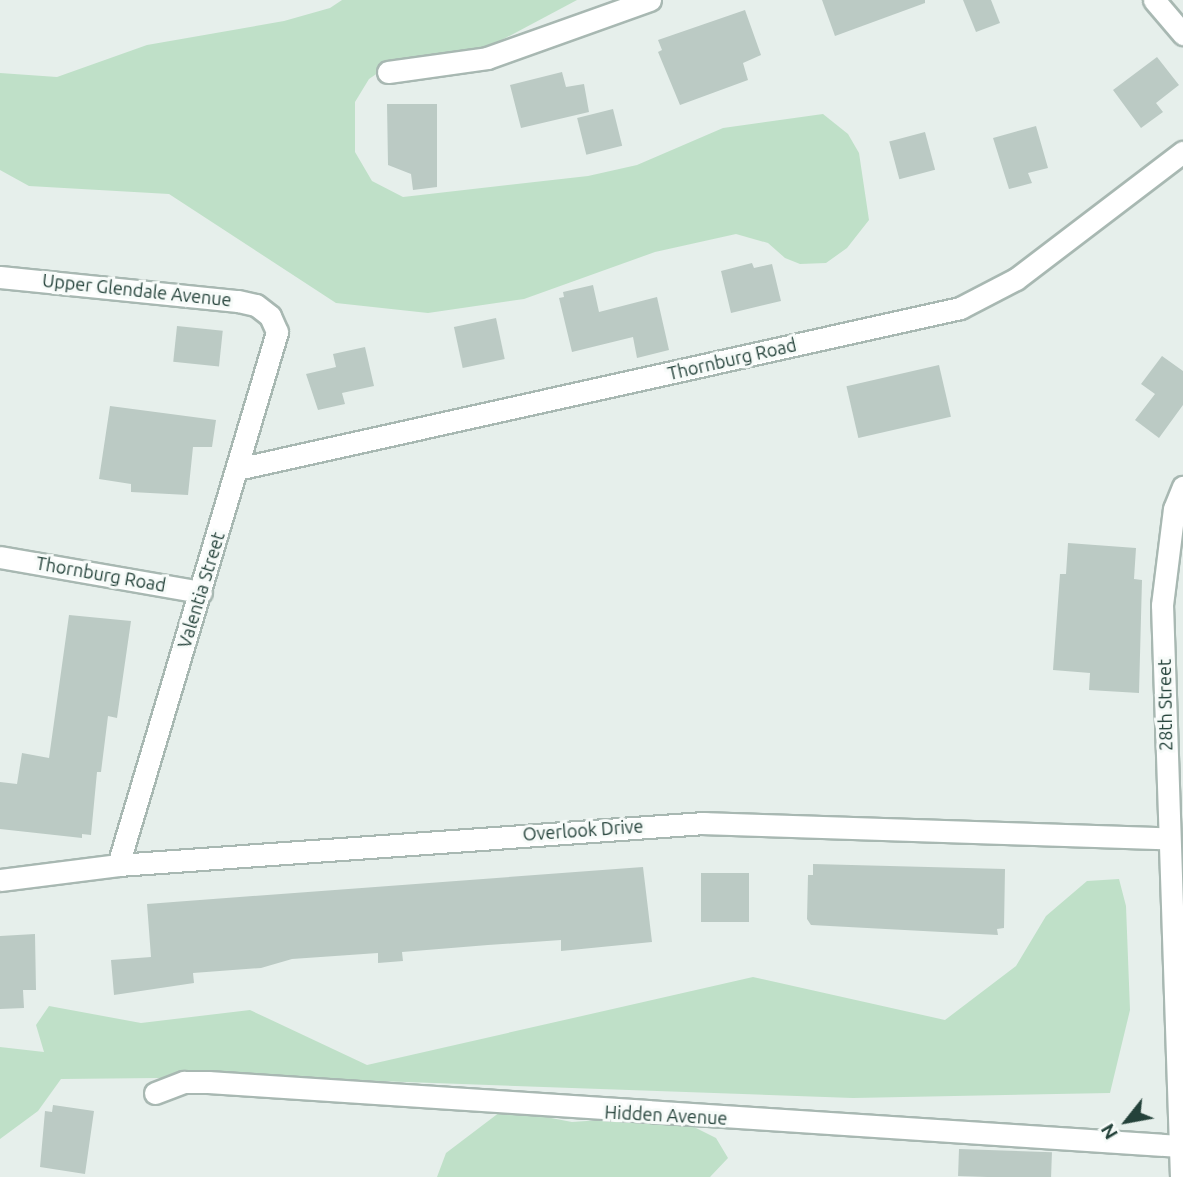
<!DOCTYPE html>
<style>
body{margin:0}
#map{position:relative;width:1183px;height:1177px;overflow:hidden;background:#e6efeb;font-family:Ubuntu,sans-serif}
div>[style]{position:absolute}
.green>*{inset:0;background:#bfe0c8}
.building>*{inset:0;background:#bbcac4;transform-origin:0 0}
.roads{filter:drop-shadow(2px 0 #a8b8b2) drop-shadow(-2px 0 #a8b8b2) drop-shadow(0 2px #a8b8b2) drop-shadow(0 -2px #a8b8b2)}
.minor>*{height:21px;margin:-10.5px;padding:0 10.5px;transform-origin:10.5px;border-radius:10.5px;background:#fff}
span{translate:-50% -50%;white-space:nowrap;text-align:center;line-height:1.15;-webkit-text-stroke:6px #f7fbf9;paint-order:stroke}
.street-label{font-size:18px;color:#24423a}
.north{position:absolute;left:1092px;top:1086px;width:70px;height:70px;-webkit-text-stroke:5px #f7fbf9;paint-order:stroke;rotate:239deg;font-size:19px;font-weight:700;line-height:28px;text-align:center;color:#24423a}
.north::after{content:'';display:block;margin:auto;width:24px;height:32px;background:#24423a;clip-path:polygon(50% 0,100% 100%,50% 72%,0 100%)}
</style>
<div id="map">
<div class="green">
<i style="clip-path:polygon(342px 0,577px 0,481px 51px,391px 64px,369px 79px,355px 102px,355px 152px,372px 181px,403px 197px,588px 176px,637px 165px,723px 128px,823px 114px,848px 134px,859px 153px,869px 220px,847px 248px,826px 263px,800px 264px,785px 258px,768px 243px,736px 234px,655px 252px,524px 299px,428px 313px,336px 303px,169px 194px,29px 186px,0 170px,0 73px,57px 77px,147px 45px,284px 21px,330px 8px)"></i>
<i style="clip-path:polygon(1119px 879px,1126px 906px,1130px 1010px,1110px 1093px,853px 1098px,267px 1077px,61px 1079px,38px 1111px,0 1139px,0 1047px,44px 1052px,36px 1025px,49px 1006px,141px 1023px,250px 1010px,367px 1065px,753px 977px,945px 1020px,1016px 966px,1046px 916px,1087px 881px)"></i>
<i style="clip-path:polygon(504px 1109px,572px 1122px,630px 1118px,694px 1127px,716px 1138px,728px 1158px,710px 1177px,437px 1177px,446px 1153px)"></i>
</div>
<div class="building">
<i style="clip-path:polygon(822px 0,925px 0,925px 3px,835px 36px)"></i>
<i style="clip-path:polygon(963px 0,991px 0,1000px 23px,976px 32px)"></i>
<i style="clip-path:polygon(745px 10px,761px 55px,743px 63px,748px 80px,680px 105px,658px 52px,662px 50px,658px 40px)"></i>
<i style="clip-path:polygon(1157px 57px,1179px 85px,1156px 103px,1163px 112px,1141px 128px,1113px 90px)"></i>
<i style="clip-path:polygon(562px 72px,566px 87px,584px 84px,589px 112px,521px 128px,510px 85px)"></i>
<i style="clip-path:polygon(387px 104px,437px 104px,437px 187px,413px 190px,411px 174px,388px 165px)"></i>
<i style="left:613px;top:109px;width:38px;height:37px;rotate:76deg"></i>
<i style="clip-path:polygon(1036px 126px,1048px 168px,1028px 173px,1032px 183px,1009px 189px,993px 138px)"></i>
<i style="left:925px;top:132px;width:39px;height:37px;rotate:75deg"></i>
<i style="clip-path:polygon(752px 263px,754px 268px,772px 264px,781px 301px,731px 313px,721px 271px)"></i>
<i style="clip-path:polygon(593px 285px,599px 312px,657px 297px,669px 350px,637px 358px,633px 337px,572px 352px,559px 298px,564px 297px,563px 292px)"></i>
<i style="left:496px;top:318px;width:42px;height:43px;rotate:78deg"></i>
<i style="left:177px;top:326px;width:46px;height:36px;rotate:6deg"></i>
<i style="clip-path:polygon(365px 347px,374px 386px,342px 393px,345px 404px,318px 410px,306px 374px,336px 367px,333px 354px)"></i>
<i style="clip-path:polygon(1162px 356px,1183px 371px,1183px 405px,1159px 438px,1135px 420px,1155px 394px,1141px 384px)"></i>
<i style="left:939px;top:365px;width:53px;height:95px;rotate:77deg"></i>
<i style="clip-path:polygon(110px 406px,216px 420px,212px 447px,193px 447px,188px 495px,131px 492px,131px 484px,99px 479px)"></i>
<i style="clip-path:polygon(1068px 543px,1136px 548px,1134px 579px,1142px 580px,1139px 693px,1089px 690px,1090px 673px,1053px 670px,1060px 574px,1066px 574px)"></i>
<i style="clip-path:polygon(69px 615px,131px 621px,117px 718px,108px 716px,101px 772px,97px 772px,91px 835px,82px 834px,82px 838px,0 829px,0 782px,17px 784px,22px 753px,49px 758px)"></i>
<i style="clip-path:polygon(813px 864px,1005px 869px,1004px 928px,997px 929px,998px 935px,811px 925px,807px 919px,808px 875px,813px 875px)"></i>
<i style="clip-path:polygon(643px 867px,652px 942px,561px 951px,561px 940px,488px 945px,402px 952px,403px 961px,378px 963px,378px 953px,292px 959px,261px 968px,193px 973px,194px 983px,114px 995px,111px 960px,151px 957px,147px 904px)"></i>
<i style="left:701px;top:873px;width:48px;height:49px"></i>
<i style="clip-path:polygon(35px 934px,36px 990px,23px 990px,24px 1008px,0 1009px,0 936px)"></i>
<i style="clip-path:polygon(53px 1105px,94px 1111px,85px 1174px,40px 1167px,45px 1111px,52px 1112px)"></i>
<i style="left:959px;top:1149px;width:93px;height:27px;rotate:2deg"></i>
</div>
<div class="roads">
<div class="minor">
<i style="left:1154px;top:0;width:45px;rotate:49.5deg"></i>
<i style="left:388px;top:72px;width:100px;rotate:-8deg"></i>
<i style="left:487px;top:58px;width:173px;rotate:-19.6deg"></i>
<i style="left:0;top:277px;width:239px;rotate:5.8deg"></i>
<i style="left:238px;top:301px;width:18px;rotate:13deg"></i>
<i style="left:256px;top:305px;width:18px;rotate:38deg"></i>
<i style="left:270px;top:316px;width:17px;rotate:66deg"></i>
<i style="left:277px;top:332px;width:556px;rotate:106.61deg"></i>
<i style="left:237px;top:469px;width:741px;rotate:-12.55deg"></i>
<i style="left:960px;top:308px;width:63px;rotate:-27.4deg"></i>
<i style="left:1016px;top:279px;width:210px;rotate:-37.3deg"></i>
<i style="left:0;top:557px;width:204px;rotate:9.9deg"></i>
<i style="left:0;top:880px;width:119px;rotate:-7.2deg"></i>
<i style="left:118px;top:865px;width:588px;rotate:-4.1deg"></i>
<i style="left:704px;top:823px;width:464px;rotate:1.9deg"></i>
<i style="left:155px;top:1093px;width:31px;rotate:-21deg"></i>
<i style="left:184px;top:1082px;width:24px"></i>
<i style="left:208px;top:1082px;width:974px;rotate:3.77deg"></i>
<i style="left:1181px;top:1177px;width:572px;rotate:-91.9deg"></i>
<i style="left:1162px;top:605px;width:97px;rotate:-82.9deg"></i>
<i style="left:1174px;top:509px;width:24px;rotate:-68deg"></i>
</div>
</div>
<div class="street-label">
<span style="left:137px;top:290px;rotate:6deg">Upper Glendale Avenue</span>
<span style="left:732px;top:359px;rotate:-13deg">Thornburg Road</span>
<span style="left:101px;top:574px;rotate:10deg">Thornburg Road</span>
<span style="left:201px;top:590px;rotate:-73deg">Valentia Street</span>
<span style="left:1165px;top:705px;rotate:-91deg">28th Street</span>
<span style="left:583px;top:830px;rotate:-4deg">Overlook Drive</span>
<span style="left:666px;top:1115px;rotate:3deg">Hidden Avenue</span>
</div>
<div class="north">N</div>
</div>
